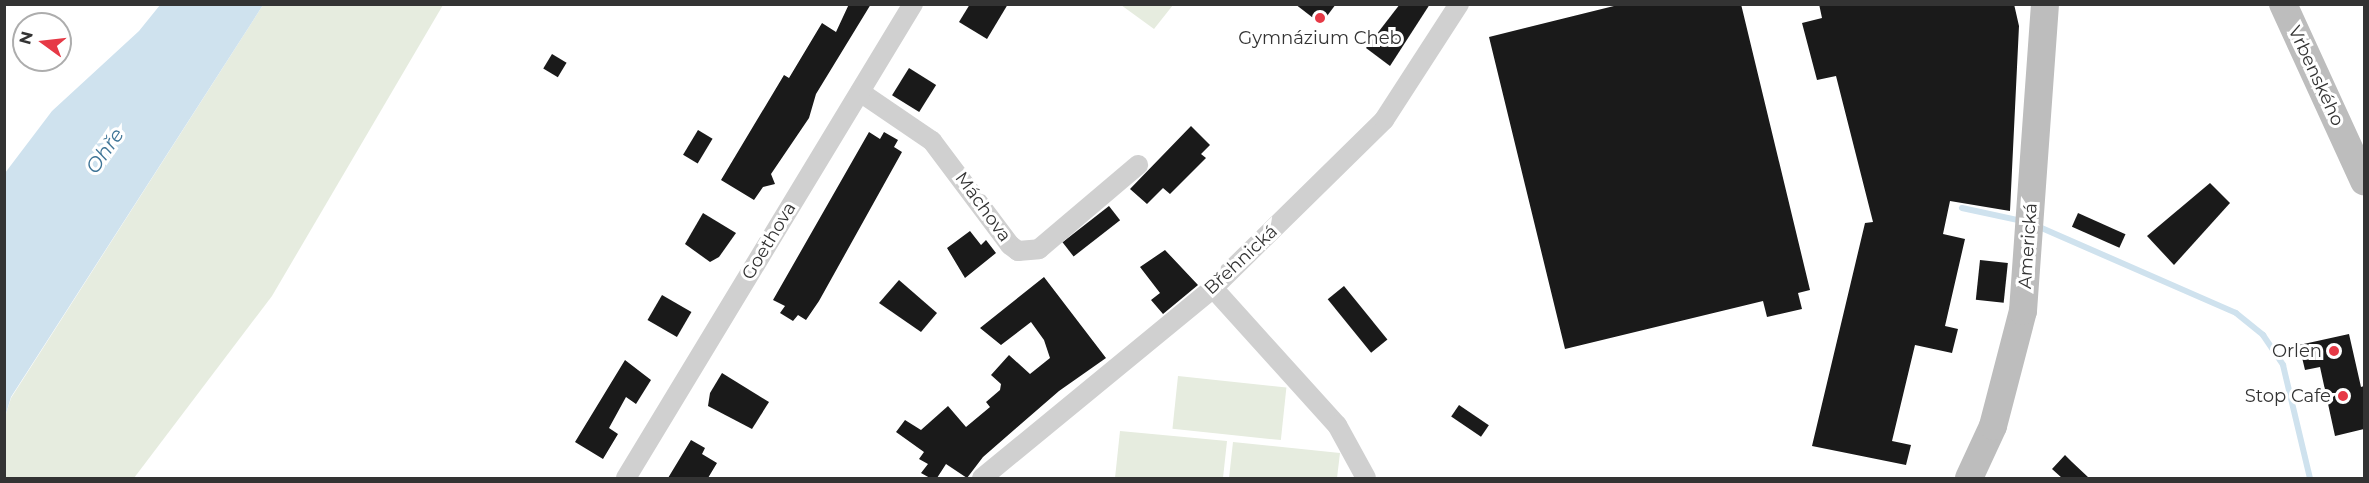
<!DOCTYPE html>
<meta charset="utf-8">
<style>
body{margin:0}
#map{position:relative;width:2369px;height:483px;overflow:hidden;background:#fff;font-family:Montserrat,sans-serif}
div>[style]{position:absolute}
.green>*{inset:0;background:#e6ecdf;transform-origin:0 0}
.water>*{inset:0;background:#cfe2ee}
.stream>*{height:6px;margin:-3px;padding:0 3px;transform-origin:3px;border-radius:3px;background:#cfe2ee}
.building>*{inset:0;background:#1a1a1a;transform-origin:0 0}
.street>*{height:20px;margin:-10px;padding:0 10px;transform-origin:10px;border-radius:10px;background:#d0d0d0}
.secondary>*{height:28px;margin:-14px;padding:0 14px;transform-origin:14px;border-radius:14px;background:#bdbdbd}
.dots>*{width:16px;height:16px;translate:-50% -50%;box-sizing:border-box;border:3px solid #fff;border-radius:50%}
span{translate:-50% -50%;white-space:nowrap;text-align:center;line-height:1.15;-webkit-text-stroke:6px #fff;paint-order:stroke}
.poi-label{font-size:18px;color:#333}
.right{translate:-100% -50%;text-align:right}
.street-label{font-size:18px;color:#333}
.water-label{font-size:20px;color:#3f7597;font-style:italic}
.frame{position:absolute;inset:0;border:6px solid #333;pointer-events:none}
.north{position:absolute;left:12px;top:12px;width:60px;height:60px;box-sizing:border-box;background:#fff;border:2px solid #adadad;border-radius:50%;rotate:285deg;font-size:16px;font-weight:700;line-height:24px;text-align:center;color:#333}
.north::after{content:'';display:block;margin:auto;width:21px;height:27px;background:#e63946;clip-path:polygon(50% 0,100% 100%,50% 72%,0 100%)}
</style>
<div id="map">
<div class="green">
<i style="clip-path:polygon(263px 5px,443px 5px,272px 296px,134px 478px,5px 478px,5px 417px,11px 398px)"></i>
<i style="clip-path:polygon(1121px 5px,1173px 5px,1154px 29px)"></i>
<i style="left:1178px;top:376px;width:109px;height:53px;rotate:6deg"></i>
<i style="clip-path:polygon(1120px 431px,1227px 441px,1223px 478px,1115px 478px)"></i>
<i style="clip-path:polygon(1233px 442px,1340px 453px,1337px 478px,1229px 478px)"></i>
</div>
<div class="water">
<i style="clip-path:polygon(160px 5px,263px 5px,11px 397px,5px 417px,5px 173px,52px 111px,139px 31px)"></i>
</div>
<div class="stream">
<i style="left:1962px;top:208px;width:61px;rotate:12.2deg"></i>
<i style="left:2037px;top:226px;width:217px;rotate:23.6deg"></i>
<i style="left:2236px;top:313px;width:35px;rotate:39deg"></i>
<i style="left:2263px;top:335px;width:36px;rotate:56deg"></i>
<i style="left:2283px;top:365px;width:116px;rotate:76.6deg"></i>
</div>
<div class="building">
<i style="clip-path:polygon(849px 4px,871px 4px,816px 94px,809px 118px,771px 174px,775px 184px,763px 187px,754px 200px,721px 180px,784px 75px,789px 78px,822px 23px,836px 32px)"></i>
<i style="clip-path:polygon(970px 4px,1008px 4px,987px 39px,959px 22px)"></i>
<i style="clip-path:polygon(1295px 4px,1336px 4px,1321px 24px)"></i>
<i style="clip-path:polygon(1400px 4px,1430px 4px,1390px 66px,1366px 48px)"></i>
<i style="clip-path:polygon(1622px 4px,1741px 4px,1810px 290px,1798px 293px,1802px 309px,1767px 317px,1763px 301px,1565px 349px,1489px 37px)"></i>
<i style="clip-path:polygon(1819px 4px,2014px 4px,2019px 26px,2010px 211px,1950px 201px,1943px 234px,1965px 239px,1945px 326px,1958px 329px,1952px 353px,1915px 345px,1892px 441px,1911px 445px,1906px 465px,1812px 446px,1865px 223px,1873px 222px,1836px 76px,1817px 80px,1802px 23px,1822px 18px)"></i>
<i style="left:552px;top:54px;width:17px;height:17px;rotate:31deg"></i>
<i style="left:909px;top:68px;width:32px;height:32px;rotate:32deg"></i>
<i style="clip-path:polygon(1191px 126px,1210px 145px,1201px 154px,1206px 158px,1170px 194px,1163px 188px,1147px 204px,1130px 189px)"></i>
<i style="left:698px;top:130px;width:17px;height:29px;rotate:31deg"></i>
<i style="clip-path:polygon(869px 132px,880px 139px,884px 132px,898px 140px,894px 147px,902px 152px,819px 301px,806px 320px,798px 315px,793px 321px,780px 313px,785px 306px,773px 300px)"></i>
<i style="clip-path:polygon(2210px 183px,2230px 203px,2174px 265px,2147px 236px)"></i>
<i style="left:1109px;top:206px;width:18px;height:59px;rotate:52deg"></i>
<i style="clip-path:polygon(703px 213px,736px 233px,719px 257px,710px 262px,685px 244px)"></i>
<i style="left:2078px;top:213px;width:52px;height:15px;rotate:24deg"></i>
<i style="clip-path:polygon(970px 231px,981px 245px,986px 240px,996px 253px,965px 278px,947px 248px)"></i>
<i style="clip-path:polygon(1165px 250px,1198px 285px,1163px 314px,1151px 300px,1160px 293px,1140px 267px)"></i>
<i style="left:1980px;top:260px;width:28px;height:40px;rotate:6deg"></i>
<i style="clip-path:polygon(1044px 277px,1106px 358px,1059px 391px,983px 457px,967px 478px,946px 464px,937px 478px,930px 478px,921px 473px,928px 464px,919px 459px,924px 452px,896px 432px,905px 420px,921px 430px,948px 406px,966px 427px,990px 407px,986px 402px,1000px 390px,1001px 384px,991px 375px,1009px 355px,1030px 374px,1050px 358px,1044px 340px,1031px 322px,1001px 345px,980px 328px)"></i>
<i style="clip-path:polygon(899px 280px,937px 313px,921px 332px,879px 303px)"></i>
<i style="left:1344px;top:286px;width:69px;height:21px;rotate:51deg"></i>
<i style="left:662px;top:295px;width:34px;height:29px;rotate:30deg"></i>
<i style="clip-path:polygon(2349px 334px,2361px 387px,2364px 386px,2364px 429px,2335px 436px,2320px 367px,2305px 370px,2299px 345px)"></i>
<i style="clip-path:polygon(625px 360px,651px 380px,636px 404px,626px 397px,609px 428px,618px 434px,603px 459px,575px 442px)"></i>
<i style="clip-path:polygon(722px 373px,769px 402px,752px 429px,708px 406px,710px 393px)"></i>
<i style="left:1459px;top:405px;width:36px;height:14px;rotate:34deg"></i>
<i style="clip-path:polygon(691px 440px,705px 448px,702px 454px,717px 463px,708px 478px,668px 478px)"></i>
<i style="clip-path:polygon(2065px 455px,2072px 462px,2089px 478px,2062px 478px,2052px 469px)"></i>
</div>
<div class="street">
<i style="left:860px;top:92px;width:87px;rotate:34.2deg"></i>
<i style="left:932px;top:141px;width:130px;rotate:53.1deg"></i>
<i style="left:1010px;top:245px;width:10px;rotate:37deg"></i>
<i style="left:1018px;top:251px;width:21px;rotate:-5deg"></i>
<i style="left:1039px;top:249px;width:130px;rotate:-40.3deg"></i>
<i style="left:1213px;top:288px;width:185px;rotate:47.9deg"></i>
<i style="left:1337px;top:425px;width:60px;rotate:61.3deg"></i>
<i style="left:626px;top:478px;width:554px;rotate:-58.81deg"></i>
<i style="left:982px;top:478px;width:299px;rotate:-39.4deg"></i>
<i style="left:1213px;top:288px;width:240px;rotate:-44.5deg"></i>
<i style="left:1384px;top:120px;width:138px;rotate:-57.1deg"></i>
</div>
<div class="secondary">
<i style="left:2283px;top:4px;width:195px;rotate:65.4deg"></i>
<i style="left:1969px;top:478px;width:57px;rotate:-65.2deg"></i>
<i style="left:1993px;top:426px;width:119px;rotate:-75.4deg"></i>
<i style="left:2023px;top:311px;width:308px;rotate:-85.9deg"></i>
</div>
<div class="dots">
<i style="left:1320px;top:18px;background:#e63946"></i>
<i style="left:2334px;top:351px;background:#e63946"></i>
<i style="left:2343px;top:396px;background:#e63946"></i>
</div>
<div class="poi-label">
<span style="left:1320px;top:38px">Gymnázium Cheb</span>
<span class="right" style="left:2322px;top:351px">Orlen</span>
<span class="right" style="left:2331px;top:396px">Stop Cafe</span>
</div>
<div class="street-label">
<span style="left:2316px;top:76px;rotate:65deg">Vrbenského</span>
<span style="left:983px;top:207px;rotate:54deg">Máchova</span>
<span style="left:769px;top:241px;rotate:-59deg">Goethova</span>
<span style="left:2028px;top:246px;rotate:-86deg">Americká</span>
<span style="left:1241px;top:260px;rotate:-43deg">Břehnická</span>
</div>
<div class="water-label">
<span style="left:105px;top:151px;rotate:-55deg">Ohře</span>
</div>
<div class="frame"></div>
<div class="north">N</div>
</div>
